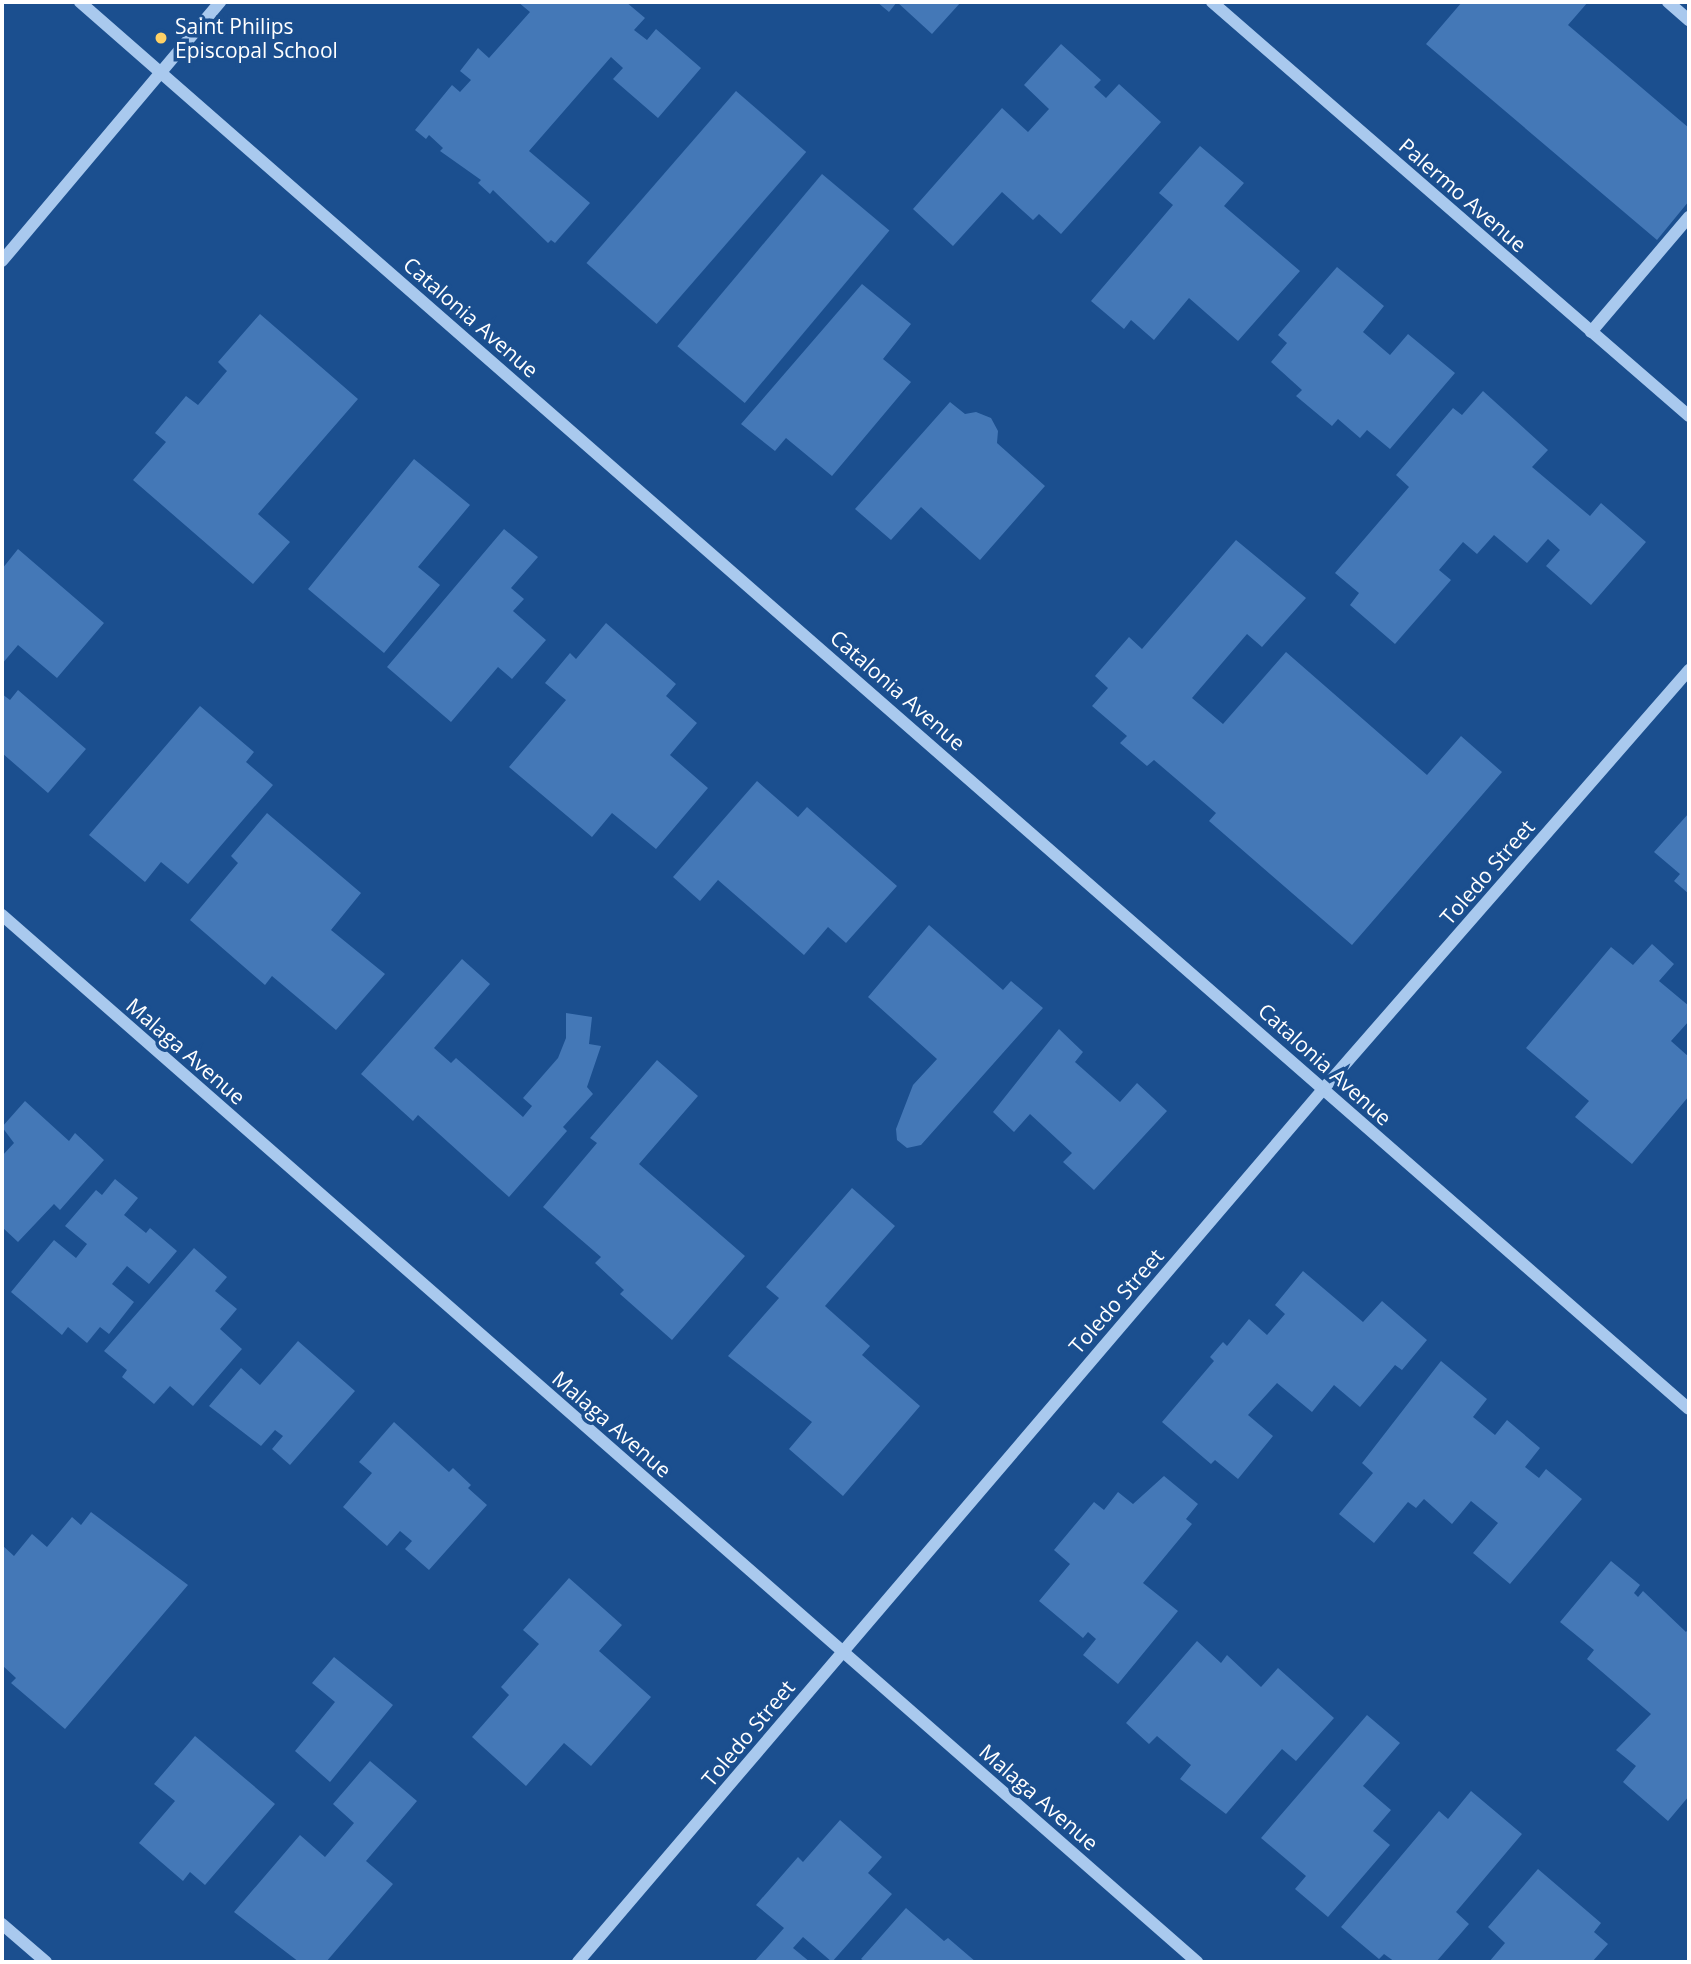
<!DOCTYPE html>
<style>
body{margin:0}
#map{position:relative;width:1691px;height:1964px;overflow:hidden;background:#1b4f8f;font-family:"Open Sans",sans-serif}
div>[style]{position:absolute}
.building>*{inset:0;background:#4478b7;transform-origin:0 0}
.minor>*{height:12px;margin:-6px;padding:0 6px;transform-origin:6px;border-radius:6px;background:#a9c9ee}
.dots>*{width:19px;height:19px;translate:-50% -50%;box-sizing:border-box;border:4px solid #1b4f8f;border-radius:50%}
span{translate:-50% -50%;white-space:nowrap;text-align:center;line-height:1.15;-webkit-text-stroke:7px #1b4f8f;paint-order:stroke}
.poi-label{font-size:21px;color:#fff}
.left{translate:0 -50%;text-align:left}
.street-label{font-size:21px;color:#fff}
.frame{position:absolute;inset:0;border:4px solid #fff;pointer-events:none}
</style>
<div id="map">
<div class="building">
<i style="clip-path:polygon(518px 2px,626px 2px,645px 18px,634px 30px,647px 40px,656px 29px,701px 68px,658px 118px,613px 79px,623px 68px,611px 57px,529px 151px,590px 203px,555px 243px,551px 240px,548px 243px,493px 190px,490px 194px,478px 183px,481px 180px,440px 151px,443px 148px,429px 135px,426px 139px,415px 130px,452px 85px,460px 92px,471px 80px,460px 71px,478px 48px,489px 58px,530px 12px)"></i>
<i style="clip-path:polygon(877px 2px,961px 2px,932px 34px,897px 2px,889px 12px)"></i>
<i style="clip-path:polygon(1462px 2px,1588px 2px,1568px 25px,1689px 128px,1689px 201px,1657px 240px,1426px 44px)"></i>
<i style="clip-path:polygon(1061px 44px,1101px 80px,1094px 87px,1106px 98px,1119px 84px,1161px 122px,1061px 234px,1039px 214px,1033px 220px,1002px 192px,953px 246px,913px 209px,1002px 108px,1028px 132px,1049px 109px,1024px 85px)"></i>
<i style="left:736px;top:91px;width:93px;height:228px;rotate:41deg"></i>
<i style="clip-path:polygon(1200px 146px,1244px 183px,1224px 206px,1300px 271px,1238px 341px,1189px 298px,1154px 340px,1131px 320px,1124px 329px,1091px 301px,1173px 205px,1159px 193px)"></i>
<i style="left:822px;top:174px;width:88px;height:225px;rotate:40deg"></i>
<i style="clip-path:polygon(1337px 267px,1384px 306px,1363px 332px,1390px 355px,1408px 334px,1455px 373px,1390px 449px,1367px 430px,1360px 438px,1338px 419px,1332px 426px,1296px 396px,1302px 390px,1271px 362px,1287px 343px,1278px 335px)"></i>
<i style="clip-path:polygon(862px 284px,911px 324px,883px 359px,911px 382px,832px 476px,786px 438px,775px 451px,741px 424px)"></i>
<i style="clip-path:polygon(260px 314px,358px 399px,258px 514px,290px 542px,253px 584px,133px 480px,166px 442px,155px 433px,186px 396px,198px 405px,227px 371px,218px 362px)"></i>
<i style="clip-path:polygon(1483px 391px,1548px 450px,1532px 467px,1590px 516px,1601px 503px,1646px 542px,1591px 605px,1546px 566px,1560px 550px,1548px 539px,1527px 563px,1494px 535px,1477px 554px,1463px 542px,1439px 570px,1451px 580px,1395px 644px,1350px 605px,1359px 593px,1335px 573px,1409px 487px,1396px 475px,1453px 408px,1462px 415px)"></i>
<i style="clip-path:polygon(950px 402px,965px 414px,976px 412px,991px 418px,998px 431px,997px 443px,1045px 486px,980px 560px,921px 507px,891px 540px,855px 509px)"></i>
<i style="clip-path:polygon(414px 459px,470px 505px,418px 567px,440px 585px,384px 653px,308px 589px)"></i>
<i style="clip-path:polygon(504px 529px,538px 557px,511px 588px,524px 599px,513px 611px,546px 640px,512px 679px,498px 667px,451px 722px,387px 667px)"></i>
<i style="clip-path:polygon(1236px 540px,1306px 598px,1262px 647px,1247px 634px,1192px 698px,1223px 724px,1286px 652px,1427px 775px,1461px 736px,1502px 772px,1352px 945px,1209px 821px,1216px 813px,1154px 760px,1147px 766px,1120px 743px,1127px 736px,1092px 706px,1108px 688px,1095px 676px,1129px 637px,1142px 649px)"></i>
<i style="clip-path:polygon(18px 549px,104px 623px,57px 678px,18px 645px,2px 664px,2px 569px)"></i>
<i style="clip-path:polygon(606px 623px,676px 684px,666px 696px,697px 723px,670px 755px,708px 788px,656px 849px,612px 813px,592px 837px,509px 767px,566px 700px,545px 683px,570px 653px,576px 659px)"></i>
<i style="clip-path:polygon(18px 690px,86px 749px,48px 793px,2px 753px,2px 694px,10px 700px)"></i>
<i style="clip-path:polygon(200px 706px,254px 752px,246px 762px,273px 785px,188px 884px,161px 862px,145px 882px,89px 835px)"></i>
<i style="clip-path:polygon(757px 781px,798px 817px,807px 807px,897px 886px,846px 943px,828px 927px,804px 955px,718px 880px,700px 901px,673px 877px)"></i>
<i style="clip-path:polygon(267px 813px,361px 893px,331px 930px,385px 974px,336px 1030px,272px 976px,265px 985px,190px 920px,238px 863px,231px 856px)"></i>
<i style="clip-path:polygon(1689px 813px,1689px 894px,1674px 881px,1680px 874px,1654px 852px)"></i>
<i style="clip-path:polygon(929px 925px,1003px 990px,1011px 981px,1043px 1008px,921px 1145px,907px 1148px,897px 1140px,896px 1129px,913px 1085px,937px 1059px,868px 997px)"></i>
<i style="clip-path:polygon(1652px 944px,1674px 964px,1659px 981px,1689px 1006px,1689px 1021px,1671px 1041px,1689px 1057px,1689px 1096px,1632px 1164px,1575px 1117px,1589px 1101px,1526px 1048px,1611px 947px,1633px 965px)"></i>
<i style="clip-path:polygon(462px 959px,490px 984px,434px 1048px,451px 1063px,456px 1058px,523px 1117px,532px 1106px,523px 1098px,558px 1058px,566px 1038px,566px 1013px,592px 1017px,589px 1044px,601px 1046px,587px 1087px,593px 1094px,563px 1127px,567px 1131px,509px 1197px,418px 1115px,413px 1121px,361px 1074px)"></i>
<i style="clip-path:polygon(1059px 1029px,1083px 1052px,1075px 1062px,1120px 1102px,1137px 1083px,1167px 1111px,1094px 1190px,1063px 1162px,1072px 1153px,1030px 1114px,1014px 1132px,993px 1112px)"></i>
<i style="clip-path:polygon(657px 1060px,698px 1096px,639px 1164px,745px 1256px,672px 1340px,620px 1294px,624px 1290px,595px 1263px,601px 1257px,543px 1207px,597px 1143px,590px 1138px)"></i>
<i style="clip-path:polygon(25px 1101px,69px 1141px,75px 1133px,104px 1160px,60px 1210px,54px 1204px,18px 1242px,2px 1227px,2px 1156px,14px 1143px,2px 1127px)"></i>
<i style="clip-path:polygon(115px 1179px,138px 1198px,124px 1215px,146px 1233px,150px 1228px,177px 1251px,149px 1284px,127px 1266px,112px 1284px,134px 1302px,109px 1334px,100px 1327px,87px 1343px,68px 1327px,62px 1335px,11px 1292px,54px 1240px,76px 1258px,87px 1244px,65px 1226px,96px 1190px,102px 1195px)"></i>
<i style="clip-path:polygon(852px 1188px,895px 1226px,825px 1306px,870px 1346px,862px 1355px,920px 1406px,843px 1496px,789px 1449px,812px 1422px,728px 1356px,779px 1298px,766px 1287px)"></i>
<i style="clip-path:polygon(194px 1248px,227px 1277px,215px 1291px,237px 1309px,220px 1329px,242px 1349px,193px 1406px,170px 1386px,154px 1404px,122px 1377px,127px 1370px,104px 1351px)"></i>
<i style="clip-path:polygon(1303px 1271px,1363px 1322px,1382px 1301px,1427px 1340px,1402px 1370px,1395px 1365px,1360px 1407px,1334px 1385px,1312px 1412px,1277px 1383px,1248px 1415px,1273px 1436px,1238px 1479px,1215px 1460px,1211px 1464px,1162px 1422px,1214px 1361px,1210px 1357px,1223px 1342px,1227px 1346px,1249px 1319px,1267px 1335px,1285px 1314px,1275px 1305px)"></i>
<i style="clip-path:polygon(298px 1341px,355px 1391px,290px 1465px,272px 1449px,283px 1436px,275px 1430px,261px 1446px,209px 1406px,241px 1368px,260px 1385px)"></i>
<i style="clip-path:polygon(1441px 1361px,1487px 1399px,1473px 1417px,1495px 1435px,1507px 1420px,1540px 1448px,1525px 1467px,1539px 1478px,1546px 1469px,1582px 1499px,1510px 1584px,1473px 1553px,1498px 1523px,1471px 1501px,1452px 1524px,1424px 1499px,1416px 1508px,1408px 1502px,1374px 1543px,1339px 1514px,1373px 1473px,1362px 1463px)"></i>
<i style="clip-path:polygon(394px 1422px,449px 1472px,453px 1468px,471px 1485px,468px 1488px,487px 1505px,429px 1570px,405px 1549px,412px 1541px,400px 1531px,387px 1546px,343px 1507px,372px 1473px,359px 1462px)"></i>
<i style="clip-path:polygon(1164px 1476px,1198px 1504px,1186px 1519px,1192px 1524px,1143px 1583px,1178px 1611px,1118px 1684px,1083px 1655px,1096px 1639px,1088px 1632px,1083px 1638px,1039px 1601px,1070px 1564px,1054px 1550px,1094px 1502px,1104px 1510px,1118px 1492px,1133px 1504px)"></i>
<i style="clip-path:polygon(91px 1512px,188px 1585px,65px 1729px,11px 1683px,16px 1678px,2px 1665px,2px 1545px,14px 1556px,32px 1534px,47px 1547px,72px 1517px,81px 1525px)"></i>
<i style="clip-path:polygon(1611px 1561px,1640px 1585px,1634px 1593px,1638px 1597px,1643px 1591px,1686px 1632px,1689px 1628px,1689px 1796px,1668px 1821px,1623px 1782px,1636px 1766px,1616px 1750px,1651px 1714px,1587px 1659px,1594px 1650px,1560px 1622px)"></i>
<i style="clip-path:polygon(569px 1578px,622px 1625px,599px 1651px,651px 1697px,591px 1766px,564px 1743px,526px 1786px,472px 1737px,509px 1695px,501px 1687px,539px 1644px,523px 1630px)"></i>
<i style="clip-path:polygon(1197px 1641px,1221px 1663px,1227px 1655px,1261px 1687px,1278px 1668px,1334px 1718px,1296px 1761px,1282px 1749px,1226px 1814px,1180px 1779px,1191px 1765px,1157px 1736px,1149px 1744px,1126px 1723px)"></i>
<i style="clip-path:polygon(334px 1657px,393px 1705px,330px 1782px,295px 1751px,335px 1702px,312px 1683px)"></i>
<i style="clip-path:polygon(1367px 1715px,1400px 1743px,1363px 1786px,1391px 1810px,1373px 1831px,1390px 1845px,1328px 1917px,1295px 1889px,1306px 1876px,1261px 1838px)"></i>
<i style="clip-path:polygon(195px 1736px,275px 1804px,205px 1885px,190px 1872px,183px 1881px,139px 1843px,175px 1801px,154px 1784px)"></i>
<i style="clip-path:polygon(370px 1761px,417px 1801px,366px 1861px,393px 1884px,326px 1962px,299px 1962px,234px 1912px,300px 1835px,325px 1857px,354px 1823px,333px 1804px)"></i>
<i style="clip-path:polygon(1471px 1791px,1522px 1834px,1456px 1912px,1469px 1924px,1436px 1962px,1395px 1962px,1384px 1954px,1379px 1959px,1341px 1927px,1439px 1811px,1448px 1819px)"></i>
<i style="clip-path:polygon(840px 1820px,882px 1857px,868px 1873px,892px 1894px,832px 1962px,803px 1937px,793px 1948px,810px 1962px,754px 1962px,784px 1928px,756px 1905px,798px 1857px,803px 1862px)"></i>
<i style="clip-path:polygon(1538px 1869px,1601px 1923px,1594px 1932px,1608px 1944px,1592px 1962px,1489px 1962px,1505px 1943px,1488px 1927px)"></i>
<i style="clip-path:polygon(906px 1908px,944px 1941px,948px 1938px,976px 1962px,866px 1962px,861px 1959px)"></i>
</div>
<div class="minor">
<i style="left:80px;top:2px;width:2137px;rotate:41.17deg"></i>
<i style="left:1212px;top:2px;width:632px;rotate:40.96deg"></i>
<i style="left:1668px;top:2px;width:28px;rotate:41deg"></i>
<i style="left:2px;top:261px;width:339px;rotate:-49.9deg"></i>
<i style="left:1591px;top:332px;width:151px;rotate:-49.6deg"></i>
<i style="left:2px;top:915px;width:1589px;rotate:41.22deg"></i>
<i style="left:2px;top:1924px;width:58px;rotate:40.8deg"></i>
<i style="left:578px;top:1962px;width:1150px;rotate:-49.51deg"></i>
<i style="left:1325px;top:1087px;width:554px;rotate:-48.88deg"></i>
</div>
<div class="dots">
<i style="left:161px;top:38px;background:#ffd166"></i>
</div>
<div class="poi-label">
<span class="left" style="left:175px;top:38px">Saint Philips<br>Episcopal School</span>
</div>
<div class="street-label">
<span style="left:1463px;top:195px;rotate:41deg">Palermo Avenue</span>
<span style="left:471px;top:317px;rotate:41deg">Catalonia Avenue</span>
<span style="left:898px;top:690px;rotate:41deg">Catalonia Avenue</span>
<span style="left:1487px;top:872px;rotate:-49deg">Toledo Street</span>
<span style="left:186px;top:1051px;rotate:41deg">Malaga Avenue</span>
<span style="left:1325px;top:1064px;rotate:42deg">Catalonia Avenue</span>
<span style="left:1116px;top:1301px;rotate:-49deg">Toledo Street</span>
<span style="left:612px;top:1424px;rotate:41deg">Malaga Avenue</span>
<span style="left:748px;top:1733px;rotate:-50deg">Toledo Street</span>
<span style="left:1039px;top:1797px;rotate:41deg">Malaga Avenue</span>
</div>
<div class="frame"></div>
</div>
